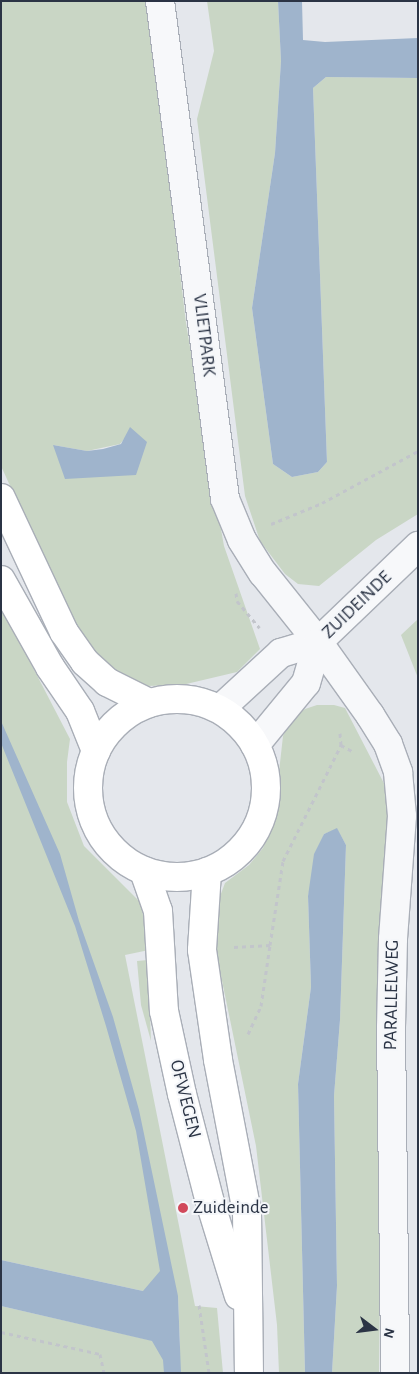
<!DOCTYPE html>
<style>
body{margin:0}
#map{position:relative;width:419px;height:1374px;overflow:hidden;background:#e4e7ec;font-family:"Alegreya Sans",sans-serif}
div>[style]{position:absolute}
.green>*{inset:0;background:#c9d6c5}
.water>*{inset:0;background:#9fb4cc}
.path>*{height:3px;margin-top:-1.5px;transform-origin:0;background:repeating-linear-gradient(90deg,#c2c5cb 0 4px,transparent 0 8px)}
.roads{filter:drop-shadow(1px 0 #a9aeb7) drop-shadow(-1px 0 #a9aeb7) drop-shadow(0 1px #a9aeb7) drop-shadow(0 -1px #a9aeb7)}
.minor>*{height:28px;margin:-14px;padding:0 14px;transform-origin:14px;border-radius:14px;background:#f7f8fa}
.major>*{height:28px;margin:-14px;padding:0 14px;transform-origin:14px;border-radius:14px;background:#fff}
.major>.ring{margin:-14px;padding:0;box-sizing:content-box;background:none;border:28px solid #fff;border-radius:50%}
.dots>*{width:14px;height:14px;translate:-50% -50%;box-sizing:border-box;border:2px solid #f4f6f9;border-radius:50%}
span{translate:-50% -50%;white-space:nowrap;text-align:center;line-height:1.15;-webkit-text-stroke:4px #f4f6f9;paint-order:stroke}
.street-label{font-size:19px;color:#2b3445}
.poi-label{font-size:19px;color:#2b3445}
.left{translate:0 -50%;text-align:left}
.frame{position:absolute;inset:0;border:2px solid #2b3445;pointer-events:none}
.north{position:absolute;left:349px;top:1304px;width:50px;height:50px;-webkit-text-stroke:4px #f4f6f9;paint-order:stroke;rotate:105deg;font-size:14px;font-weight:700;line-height:20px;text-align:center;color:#2b3445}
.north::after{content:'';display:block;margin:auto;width:18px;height:22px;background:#2b3445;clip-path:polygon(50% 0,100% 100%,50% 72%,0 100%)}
</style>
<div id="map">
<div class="green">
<i style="clip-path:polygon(evenodd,1px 1px,148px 1px,186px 323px,214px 490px,224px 546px,260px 649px,237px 672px,182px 685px,146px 686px,116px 673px,87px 642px,66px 608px,1px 466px,1px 1px,125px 438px,136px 475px,53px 445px,87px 451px,120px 444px,125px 438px)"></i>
<i style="clip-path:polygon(207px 1px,278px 1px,281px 61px,275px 153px,252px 308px,273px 464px,292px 477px,318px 472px,327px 462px,313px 88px,326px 77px,418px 78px,418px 514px,376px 540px,319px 586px,298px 584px,285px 574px,260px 541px,245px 496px,197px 119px,214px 51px)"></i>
<i style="clip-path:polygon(1px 606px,70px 739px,67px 762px,67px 802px,84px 846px,141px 903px,149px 950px,125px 955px,195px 1306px,217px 1308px,223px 1373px,1px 1373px,1px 1306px,180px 1347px,178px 1296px,143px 1291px,1px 1260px)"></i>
<i style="clip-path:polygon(418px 619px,418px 678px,401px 635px)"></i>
<i style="clip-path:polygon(317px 705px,334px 705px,345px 708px,389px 793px,377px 971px,377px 1099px,381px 1205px,379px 1373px,332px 1373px,337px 1286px,334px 1096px,340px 1020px,346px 845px,337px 829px,324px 834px,308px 896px,311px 987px,298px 1084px,305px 1373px,279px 1373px,277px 1325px,256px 1146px,213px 937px,213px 915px,225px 883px,249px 865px,263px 848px,273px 826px,283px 736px,292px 718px,305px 709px)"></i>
<i style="clip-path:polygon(148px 960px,151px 1041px,141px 1005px,137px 961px)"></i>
</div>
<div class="water">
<i style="clip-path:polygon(278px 1px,302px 1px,303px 40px,325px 42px,418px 38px,418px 78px,326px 77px,313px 88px,327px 462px,318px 472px,292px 477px,273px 464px,252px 308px,275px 153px,281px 61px)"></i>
<i style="clip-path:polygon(130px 427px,147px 442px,136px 475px,65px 479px,53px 445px,87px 451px,103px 449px,121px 444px)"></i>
<i style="clip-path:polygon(1px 721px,60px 854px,79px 921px,113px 1017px,139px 1110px,178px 1296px,181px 1373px,164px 1373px,163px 1360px,152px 1341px,1px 1306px,1px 1260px,143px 1291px,160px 1271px,136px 1131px,106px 1026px,75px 926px,1px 743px)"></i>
<i style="clip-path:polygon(337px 828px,346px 845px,340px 1020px,334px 1096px,337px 1286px,332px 1373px,305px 1373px,298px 1084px,311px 987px,308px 896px,314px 854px,324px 834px)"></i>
</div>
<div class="path">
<i style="left:271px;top:524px;width:55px;rotate:-22.4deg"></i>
<i style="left:322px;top:503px;width:109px;rotate:-28.4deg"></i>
<i style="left:236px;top:593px;width:8px;rotate:83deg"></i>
<i style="left:237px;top:601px;width:35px;rotate:50deg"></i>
<i style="left:341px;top:745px;width:13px;rotate:29deg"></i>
<i style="left:234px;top:947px;width:36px;rotate:-3deg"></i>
<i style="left:270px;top:945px;width:85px;rotate:-81.2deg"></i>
<i style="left:283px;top:861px;width:130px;rotate:-63.4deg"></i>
<i style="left:341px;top:745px;width:12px;rotate:-95deg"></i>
<i style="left:248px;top:1034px;width:31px;rotate:-65deg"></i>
<i style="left:261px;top:1006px;width:62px;rotate:-81.6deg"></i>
<i style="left:199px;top:1305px;width:69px;rotate:81.6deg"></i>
<i style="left:1px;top:1332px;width:101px;rotate:12.5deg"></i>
<i style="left:100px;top:1354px;width:19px;rotate:78deg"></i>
</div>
<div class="roads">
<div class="minor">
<i style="left:160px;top:1px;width:502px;rotate:82.56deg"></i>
<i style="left:225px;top:499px;width:44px;rotate:67.5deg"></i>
<i style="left:242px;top:540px;width:39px;rotate:58deg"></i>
<i style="left:263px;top:573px;width:88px;rotate:51.4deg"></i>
<i style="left:318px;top:642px;width:90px;rotate:54.5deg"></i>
<i style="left:370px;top:715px;width:34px;rotate:58deg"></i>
<i style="left:388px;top:744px;width:30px;rotate:70deg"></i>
<i style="left:398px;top:772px;width:44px;rotate:84.8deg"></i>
<i style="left:402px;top:816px;width:123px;rotate:94.2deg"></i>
<i style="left:393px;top:939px;width:89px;rotate:91.3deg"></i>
<i style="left:391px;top:1028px;width:345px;rotate:89.3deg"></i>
<i style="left:220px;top:709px;width:83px;rotate:-42.6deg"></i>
<i style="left:281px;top:653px;width:39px;rotate:-17deg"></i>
<i style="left:318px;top:642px;width:139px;rotate:-43.8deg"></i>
<i style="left:255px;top:745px;width:80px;rotate:-50.6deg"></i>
<i style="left:306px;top:683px;width:43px;rotate:-73.7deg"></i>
</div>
<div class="major">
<i style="left:1px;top:498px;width:148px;rotate:64.8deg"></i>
<i style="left:64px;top:632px;width:37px;rotate:55deg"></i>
<i style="left:85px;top:662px;width:30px;rotate:42deg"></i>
<i style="left:107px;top:682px;width:47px;rotate:26.6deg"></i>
<i style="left:1px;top:580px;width:100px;rotate:60.6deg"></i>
<i style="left:50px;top:667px;width:53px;rotate:55.7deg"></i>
<i style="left:80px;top:711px;width:43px;rotate:68.2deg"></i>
<i class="ring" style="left:88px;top:699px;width:150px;height:150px"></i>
<i style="left:144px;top:871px;width:42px;rotate:70.7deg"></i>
<i style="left:158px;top:911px;width:100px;rotate:86.6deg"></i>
<i style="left:164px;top:1011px;width:85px;rotate:77.8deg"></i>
<i style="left:182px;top:1094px;width:112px;rotate:75.5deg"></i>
<i style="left:210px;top:1202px;width:98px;rotate:72.9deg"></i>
<i style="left:207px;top:872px;width:78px;rotate:93.7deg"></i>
<i style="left:202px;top:950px;width:111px;rotate:81.7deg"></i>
<i style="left:218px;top:1060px;width:155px;rotate:79.2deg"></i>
<i style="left:247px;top:1212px;width:161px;rotate:89.3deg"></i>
</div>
</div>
<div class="dots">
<i style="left:183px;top:1208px;background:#d1495b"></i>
</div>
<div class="street-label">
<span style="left:204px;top:335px;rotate:83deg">VLIETPARK</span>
<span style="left:357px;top:605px;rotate:-44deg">ZUIDEINDE</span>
<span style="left:392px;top:995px;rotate:-89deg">PARALLELWEG</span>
<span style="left:185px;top:1099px;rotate:76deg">OFWEGEN</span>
</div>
<div class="poi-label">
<span class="left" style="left:193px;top:1208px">Zuideinde</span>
</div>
<div class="frame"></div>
<div class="north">N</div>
</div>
